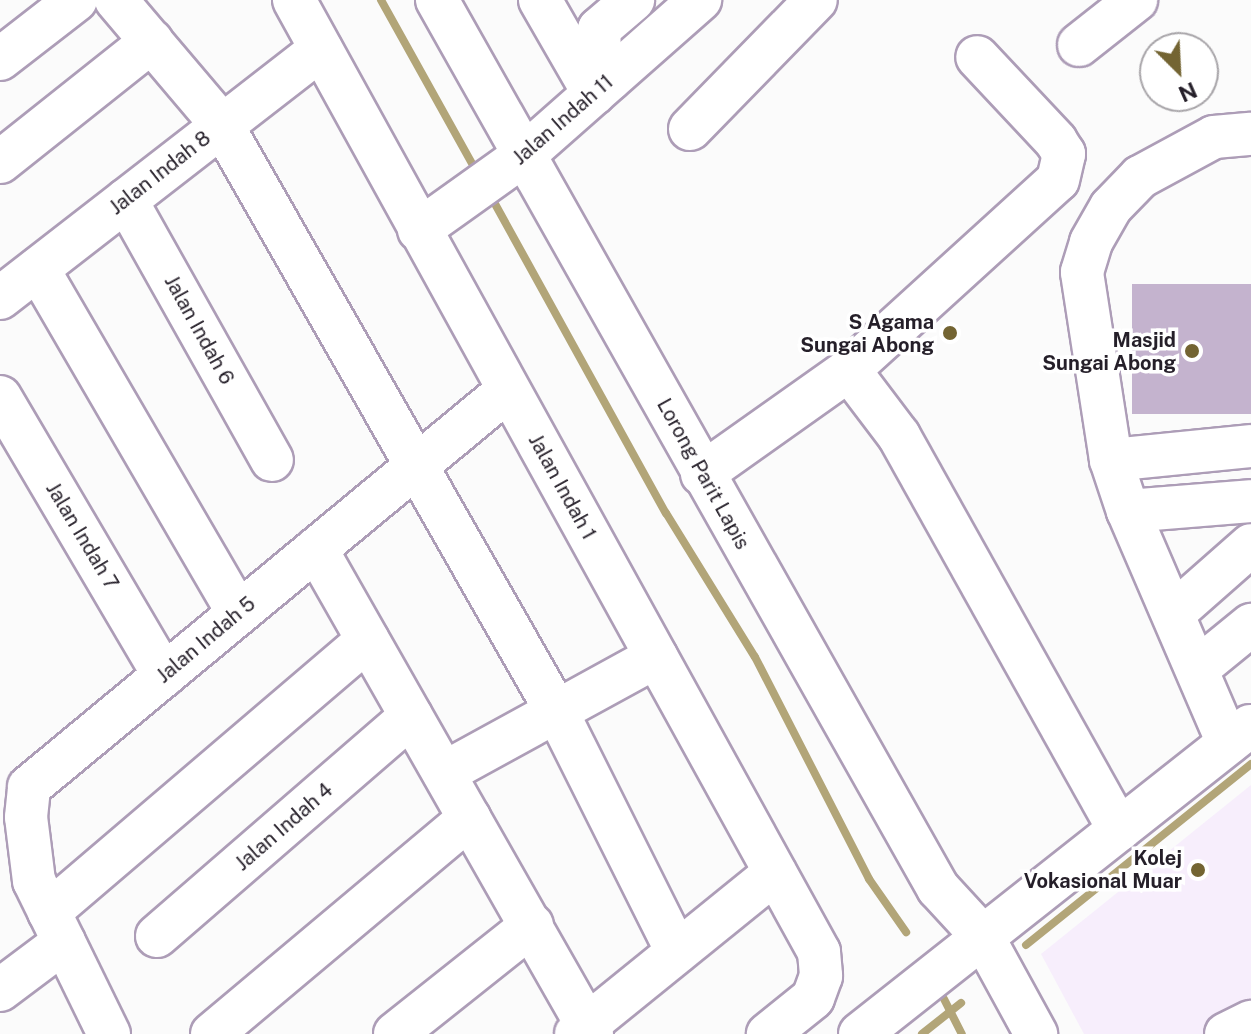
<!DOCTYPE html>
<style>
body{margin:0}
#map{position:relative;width:1251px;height:1034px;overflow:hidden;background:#fbfbfb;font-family:"Public Sans",sans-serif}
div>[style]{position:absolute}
.built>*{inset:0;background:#f7eefc}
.stream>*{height:8px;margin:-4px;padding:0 4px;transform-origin:4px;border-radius:4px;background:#b2a578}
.building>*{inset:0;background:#c4b3ce;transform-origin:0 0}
.roads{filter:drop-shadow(2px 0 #ad9db7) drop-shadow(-2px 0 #ad9db7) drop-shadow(0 2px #ad9db7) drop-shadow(0 -2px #ad9db7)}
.minor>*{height:42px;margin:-21px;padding:0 21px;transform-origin:21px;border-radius:21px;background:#fff}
.dots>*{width:22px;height:22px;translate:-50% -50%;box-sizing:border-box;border:4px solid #fff;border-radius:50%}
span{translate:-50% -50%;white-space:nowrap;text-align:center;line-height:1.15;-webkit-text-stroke:7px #fff;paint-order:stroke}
.street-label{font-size:20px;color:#251f29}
.poi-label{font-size:20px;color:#251f29;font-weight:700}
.right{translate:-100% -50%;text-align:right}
.north{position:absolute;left:1139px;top:32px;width:80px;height:80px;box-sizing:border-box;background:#fff;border:2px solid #a8a5a9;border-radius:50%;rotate:156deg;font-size:22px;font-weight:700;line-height:32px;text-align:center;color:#251f29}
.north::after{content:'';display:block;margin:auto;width:28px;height:36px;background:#736432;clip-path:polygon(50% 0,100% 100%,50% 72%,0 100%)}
</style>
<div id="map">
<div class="built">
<i style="clip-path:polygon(1251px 785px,1251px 1034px,1084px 1034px,1041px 954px)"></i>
</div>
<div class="stream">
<i style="left:381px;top:0;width:199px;rotate:60.9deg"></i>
<i style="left:489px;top:193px;width:366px;rotate:61.1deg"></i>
<i style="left:666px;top:513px;width:169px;rotate:58.3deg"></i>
<i style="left:755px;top:657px;width:250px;rotate:62.8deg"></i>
<i style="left:869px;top:879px;width:65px;rotate:55.1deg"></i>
<i style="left:1026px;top:945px;width:289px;rotate:-38.8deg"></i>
<i style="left:944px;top:999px;width:39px;rotate:63deg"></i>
<i style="left:922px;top:1034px;width:50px;rotate:-38.5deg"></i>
</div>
<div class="building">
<i style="left:1251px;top:284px;width:130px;height:119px;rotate:90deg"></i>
</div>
<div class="roads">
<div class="minor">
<i style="left:116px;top:0;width:164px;rotate:49.7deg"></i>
<i style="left:222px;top:125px;width:678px;rotate:60.3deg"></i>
<i style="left:558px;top:714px;width:266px;rotate:63.4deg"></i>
<i style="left:294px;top:0;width:1087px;rotate:61.12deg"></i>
<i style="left:819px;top:952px;width:24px;rotate:85deg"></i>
<i style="left:821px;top:976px;width:23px;rotate:110deg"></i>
<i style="left:813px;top:998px;width:58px;rotate:141.3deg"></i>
<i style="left:437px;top:0;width:1020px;rotate:60.57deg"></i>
<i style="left:938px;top:888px;width:67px;rotate:47.4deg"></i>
<i style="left:983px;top:937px;width:111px;rotate:61.3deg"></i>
<i style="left:540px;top:0;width:108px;rotate:60.1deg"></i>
<i style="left:1079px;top:45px;width:73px;rotate:-38.3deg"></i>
<i style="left:0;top:59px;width:96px;rotate:-37.8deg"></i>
<i style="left:610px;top:79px;width:27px;rotate:-112deg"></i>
<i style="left:600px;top:54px;width:25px;rotate:-92deg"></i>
<i style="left:599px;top:29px;width:45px;rotate:-40.5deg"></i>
<i style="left:690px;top:129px;width:180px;rotate:-45.7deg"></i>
<i style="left:0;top:162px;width:194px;rotate:-38.5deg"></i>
<i style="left:126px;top:200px;width:298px;rotate:60.7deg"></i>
<i style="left:419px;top:230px;width:129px;rotate:-35.5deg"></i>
<i style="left:524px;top:155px;width:235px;rotate:-41.4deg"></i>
<i style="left:38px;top:269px;width:398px;rotate:59.8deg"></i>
<i style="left:0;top:298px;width:406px;rotate:-37.8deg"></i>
<i style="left:849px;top:370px;width:282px;rotate:-42.3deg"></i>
<i style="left:1058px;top:180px;width:27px;rotate:-77deg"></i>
<i style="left:1064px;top:154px;width:15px;rotate:-122deg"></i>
<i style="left:1056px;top:141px;width:115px;rotate:-133.2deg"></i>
<i style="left:0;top:397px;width:323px;rotate:59.5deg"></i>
<i style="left:1111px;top:460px;width:141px;rotate:-5.7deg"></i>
<i style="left:702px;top:474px;width:180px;rotate:-35.3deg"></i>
<i style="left:849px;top:370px;width:83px;rotate:52.9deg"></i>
<i style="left:899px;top:436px;width:451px;rotate:60.8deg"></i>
<i style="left:1128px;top:511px;width:123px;rotate:-4.6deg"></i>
<i style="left:316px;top:549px;width:558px;rotate:60.36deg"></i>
<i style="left:1175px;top:612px;width:101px;rotate:-41.4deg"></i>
<i style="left:1197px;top:669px;width:70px;rotate:-39.2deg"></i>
<i style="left:1228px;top:743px;width:253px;rotate:-113.3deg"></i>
<i style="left:1128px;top:511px;width:54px;rotate:-108.4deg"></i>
<i style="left:1111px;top:460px;width:190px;rotate:-98.8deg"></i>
<i style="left:1082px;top:272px;width:31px;rotate:-73deg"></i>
<i style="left:1091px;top:242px;width:40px;rotate:-60.3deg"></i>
<i style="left:1111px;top:207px;width:42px;rotate:-46deg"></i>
<i style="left:1140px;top:177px;width:84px;rotate:-28.4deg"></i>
<i style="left:1214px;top:137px;width:37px;rotate:-5deg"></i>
<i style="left:444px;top:773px;width:242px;rotate:-28.7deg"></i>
<i style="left:49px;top:912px;width:419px;rotate:-40.5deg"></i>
<i style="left:157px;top:936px;width:336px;rotate:-40.9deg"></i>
<i style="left:0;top:990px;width:80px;rotate:-36.9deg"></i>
<i style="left:109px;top:1034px;width:170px;rotate:-116.1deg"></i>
<i style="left:34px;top:881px;width:64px;rotate:-97.1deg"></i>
<i style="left:26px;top:817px;width:30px;rotate:-84deg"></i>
<i style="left:29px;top:787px;width:622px;rotate:-39.65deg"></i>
<i style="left:212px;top:1034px;width:336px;rotate:-40deg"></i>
<i style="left:395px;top:1034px;width:175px;rotate:-38.5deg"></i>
<i style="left:576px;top:1034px;width:256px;rotate:-39deg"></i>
<i style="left:860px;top:1034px;width:497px;rotate:-38.3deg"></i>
<i style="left:1226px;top:1034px;width:28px;rotate:-26deg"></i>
</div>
</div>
<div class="dots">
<i style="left:950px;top:333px;background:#736432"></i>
<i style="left:1192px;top:351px;background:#736432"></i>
<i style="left:1198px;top:870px;background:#736432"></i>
</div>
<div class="street-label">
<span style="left:563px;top:120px;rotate:-41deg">Jalan Indah 11</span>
<span style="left:160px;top:173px;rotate:-38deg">Jalan Indah 8</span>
<span style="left:199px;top:330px;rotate:61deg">Jalan Indah 6</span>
<span style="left:703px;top:474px;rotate:61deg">Lorong Parit Lapis</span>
<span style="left:562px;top:487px;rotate:61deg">Jalan Indah 1</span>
<span style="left:82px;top:536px;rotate:59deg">Jalan Indah 7</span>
<span style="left:206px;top:640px;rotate:-40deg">Jalan Indah 5</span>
<span style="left:284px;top:827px;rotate:-41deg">Jalan Indah 4</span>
</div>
<div class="poi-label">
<span class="right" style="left:934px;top:334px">S Agama<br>Sungai Abong</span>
<span class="right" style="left:1176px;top:352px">Masjid<br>Sungai Abong</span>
<span class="right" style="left:1182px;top:870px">Kolej<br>Vokasional Muar</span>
</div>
<div class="north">N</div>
</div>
